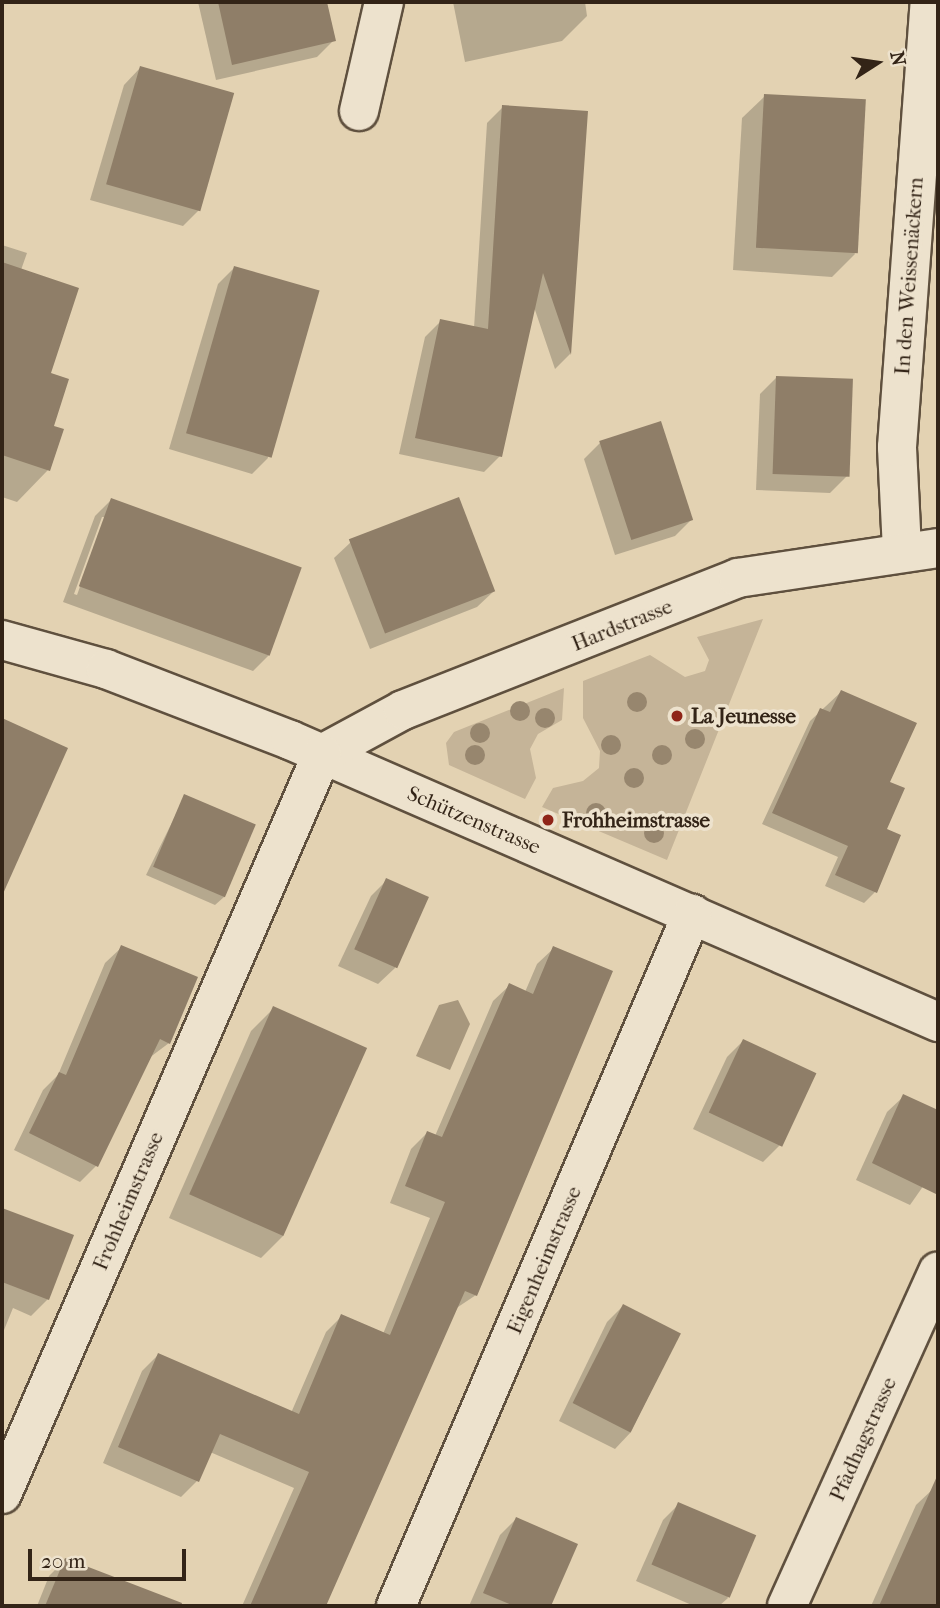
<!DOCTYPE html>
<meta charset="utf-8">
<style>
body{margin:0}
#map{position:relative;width:940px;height:1608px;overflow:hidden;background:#e3d2b2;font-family:"IM FELL French Canon",serif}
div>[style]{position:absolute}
.green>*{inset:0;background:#c5b498}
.water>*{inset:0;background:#a7977d}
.shadow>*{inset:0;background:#0003}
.building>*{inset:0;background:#8f7e68;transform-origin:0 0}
.roads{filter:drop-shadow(2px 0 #5f503e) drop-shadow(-2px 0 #5f503e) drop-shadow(0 2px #5f503e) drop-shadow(0 -2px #5f503e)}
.minor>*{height:38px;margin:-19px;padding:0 19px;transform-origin:19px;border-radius:19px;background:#ede2cd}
.trees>*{width:20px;height:20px;margin:-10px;border-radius:50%;background:#97866e}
.dots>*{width:19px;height:19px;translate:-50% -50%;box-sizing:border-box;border:4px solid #ede2cd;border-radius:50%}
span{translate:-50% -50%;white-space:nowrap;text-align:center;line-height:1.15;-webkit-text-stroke:7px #ede2cd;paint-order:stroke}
.street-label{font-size:21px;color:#332417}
.poi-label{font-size:21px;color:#332417;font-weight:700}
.left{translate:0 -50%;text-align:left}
.frame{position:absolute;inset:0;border:4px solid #332417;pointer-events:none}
.north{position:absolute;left:842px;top:28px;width:70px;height:70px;-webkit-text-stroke:5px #ede2cd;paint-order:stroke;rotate:78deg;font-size:19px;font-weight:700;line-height:28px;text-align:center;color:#332417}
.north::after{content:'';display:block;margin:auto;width:24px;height:32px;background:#332417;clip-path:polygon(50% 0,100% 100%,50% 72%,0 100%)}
.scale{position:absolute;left:28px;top:1549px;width:158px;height:32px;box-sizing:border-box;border:4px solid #332417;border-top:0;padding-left:9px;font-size:21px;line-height:24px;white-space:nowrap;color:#332417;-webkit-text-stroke:5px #ede2cd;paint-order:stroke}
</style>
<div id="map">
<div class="green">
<i style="clip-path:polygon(763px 619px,667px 860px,542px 807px,553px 788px,583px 781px,599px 768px,600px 751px,583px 718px,583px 681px,650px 655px,685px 677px,705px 671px,709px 660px,697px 637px)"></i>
<i style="clip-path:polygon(564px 688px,562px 720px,538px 734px,530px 749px,536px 778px,525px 799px,449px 765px,446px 743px,454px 732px)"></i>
</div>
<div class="water">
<i style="clip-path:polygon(458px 1000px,470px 1024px,450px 1070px,416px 1056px,439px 1005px)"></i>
</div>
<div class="shadow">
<i style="clip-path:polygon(198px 2px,325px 2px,334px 40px,317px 57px,216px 80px)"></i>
<i style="clip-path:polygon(453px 2px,585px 2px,587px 16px,562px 41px,465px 62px)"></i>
<i style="clip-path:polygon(140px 68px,199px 210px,183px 226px,90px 200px,124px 85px)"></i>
<i style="clip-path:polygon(765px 96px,855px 254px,832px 277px,733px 270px,742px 118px)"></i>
<i style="clip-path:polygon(503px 107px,586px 112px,570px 354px,555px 369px,534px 307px,500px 456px,484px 472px,399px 454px,425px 337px,441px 321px,474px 328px,487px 123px)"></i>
<i style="clip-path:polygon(2px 245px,27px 253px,21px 270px,49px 374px,52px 427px,48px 470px,17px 502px,2px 497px)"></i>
<i style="clip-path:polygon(234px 268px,268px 458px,252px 474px,169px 449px,218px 284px)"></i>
<i style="clip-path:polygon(776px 378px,847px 476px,830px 493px,756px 490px,760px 394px)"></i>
<i style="clip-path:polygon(600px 443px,692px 519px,675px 536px,615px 555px,584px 459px)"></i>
<i style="clip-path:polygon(evenodd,111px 500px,269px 655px,253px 671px,63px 602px,95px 516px,111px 500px,102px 517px,105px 517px,77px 595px,74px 594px,102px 517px)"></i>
<i style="clip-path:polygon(351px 542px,494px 591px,477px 607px,370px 649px,334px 558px)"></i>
<i style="clip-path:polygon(841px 692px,888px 783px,875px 892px,864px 903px,825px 886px,838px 857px,762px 824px,810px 721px)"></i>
<i style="clip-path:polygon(4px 721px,66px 748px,2px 893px,2px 724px)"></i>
<i style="clip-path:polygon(185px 796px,224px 897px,215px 905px,146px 875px)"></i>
<i style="clip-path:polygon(387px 880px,395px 968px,378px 984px,338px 966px,371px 896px)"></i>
<i style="clip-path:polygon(122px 947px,169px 1043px,149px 1058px,96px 1166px,80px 1182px,14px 1150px,43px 1090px,58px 1075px,105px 963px)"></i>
<i style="clip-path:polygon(554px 948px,476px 1295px,455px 1309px,324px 1606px,242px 1606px,294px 1488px,210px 1452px,197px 1481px,181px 1497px,103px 1463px,142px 1371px,158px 1355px,291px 1413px,326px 1332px,342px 1316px,383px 1334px,430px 1218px,390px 1203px,411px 1149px,427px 1133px,435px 1136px,493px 1001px,510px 985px,525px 992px,537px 964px)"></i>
<i style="clip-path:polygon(274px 1008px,283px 1236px,261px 1258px,169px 1218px,251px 1031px)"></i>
<i style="clip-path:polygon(743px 1041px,813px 1074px,780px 1145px,763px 1162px,693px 1129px,727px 1057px)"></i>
<i style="clip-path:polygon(904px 1096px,938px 1112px,938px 1165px,910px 1205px,856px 1180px,887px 1112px)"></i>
<i style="clip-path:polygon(9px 1212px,48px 1299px,31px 1316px,13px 1308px,2px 1335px,2px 1220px)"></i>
<i style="clip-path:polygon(623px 1306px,679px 1334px,631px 1432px,615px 1449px,559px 1421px,607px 1322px)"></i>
<i style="clip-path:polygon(933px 1489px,938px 1491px,938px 1606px,871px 1606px,916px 1505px)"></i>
<i style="clip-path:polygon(679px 1504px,728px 1598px,719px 1606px,694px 1606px,636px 1581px,663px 1520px)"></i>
<i style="clip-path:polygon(516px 1519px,576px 1545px,549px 1606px,469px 1606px,500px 1535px)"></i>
<i style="clip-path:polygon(65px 1560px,141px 1589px,134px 1606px,37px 1606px,49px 1576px)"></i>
</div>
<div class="building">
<i style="clip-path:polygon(218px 2px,327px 2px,336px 41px,232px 65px)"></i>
<i style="left:140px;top:66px;width:98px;height:123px;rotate:16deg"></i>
<i style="left:764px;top:94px;width:102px;height:154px;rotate:3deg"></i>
<i style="clip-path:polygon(502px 105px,588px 111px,571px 355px,543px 273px,502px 457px,415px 438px,440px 319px,488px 329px)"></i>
<i style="clip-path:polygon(2px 262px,79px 288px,51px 373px,69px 379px,54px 426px,64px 429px,50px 471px,2px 455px)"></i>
<i style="left:234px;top:266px;width:89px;height:174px;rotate:16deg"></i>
<i style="left:776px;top:376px;width:77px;height:98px;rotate:2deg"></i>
<i style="left:661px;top:421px;width:104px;height:65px;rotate:72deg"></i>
<i style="left:459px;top:497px;width:101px;height:118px;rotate:69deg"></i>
<i style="left:111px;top:498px;width:203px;height:94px;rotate:20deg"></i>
<i style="clip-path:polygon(841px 690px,917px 723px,890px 782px,905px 788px,887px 829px,901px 835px,877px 893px,835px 875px,848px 846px,772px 813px,820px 708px,830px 712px)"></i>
<i style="clip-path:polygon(2px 718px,68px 748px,2px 896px)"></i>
<i style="left:184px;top:794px;width:78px;height:79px;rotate:23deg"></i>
<i style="left:386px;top:878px;width:47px;height:78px;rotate:24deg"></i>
<i style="clip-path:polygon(121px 945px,198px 977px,170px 1044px,160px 1039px,98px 1167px,29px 1133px,59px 1072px,66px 1075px)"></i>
<i style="clip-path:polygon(553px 946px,613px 971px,477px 1296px,465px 1291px,326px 1606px,250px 1606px,309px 1472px,220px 1434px,199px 1482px,118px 1447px,158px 1353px,299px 1414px,341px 1314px,390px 1335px,445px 1202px,405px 1186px,427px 1131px,442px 1137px,509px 983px,533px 994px)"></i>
<i style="left:273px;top:1006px;width:103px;height:206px;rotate:24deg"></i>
<i style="left:743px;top:1039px;width:81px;height:81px;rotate:25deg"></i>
<i style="clip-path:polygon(903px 1094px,938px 1110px,938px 1195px,872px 1163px)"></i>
<i style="clip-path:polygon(2px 1208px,74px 1235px,49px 1300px,2px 1282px)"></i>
<i style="left:623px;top:1304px;width:65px;height:111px;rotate:27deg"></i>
<i style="clip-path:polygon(938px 1474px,938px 1606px,879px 1606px)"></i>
<i style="left:678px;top:1502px;width:85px;height:68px;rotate:23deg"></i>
<i style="clip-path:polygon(516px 1517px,578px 1544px,551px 1606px,514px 1606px,483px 1593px)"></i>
<i style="clip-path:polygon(65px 1558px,182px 1603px,181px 1606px,45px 1606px)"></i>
</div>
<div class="roads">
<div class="minor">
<i style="left:359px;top:111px;width:112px;rotate:-77.1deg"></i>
<i style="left:902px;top:550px;width:103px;rotate:-92.8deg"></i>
<i style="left:897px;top:447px;width:446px;rotate:-85.8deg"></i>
<i style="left:2px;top:640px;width:108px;rotate:15.6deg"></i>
<i style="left:106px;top:669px;width:197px;rotate:21.1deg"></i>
<i style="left:290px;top:740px;width:707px;rotate:23.52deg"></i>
<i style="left:322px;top:754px;width:92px;rotate:-28.5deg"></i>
<i style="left:403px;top:710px;width:360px;rotate:-21.5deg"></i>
<i style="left:738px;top:578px;width:202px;rotate:-8.5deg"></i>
<i style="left:2px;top:1494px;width:806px;rotate:-66.61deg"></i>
<i style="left:396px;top:1606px;width:753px;rotate:-66.84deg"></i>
<i style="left:787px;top:1606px;width:367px;rotate:-65.7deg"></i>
</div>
</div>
<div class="trees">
<i style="left:637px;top:702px"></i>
<i style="left:520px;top:711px"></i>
<i style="left:545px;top:718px"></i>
<i style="left:480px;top:733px"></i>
<i style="left:695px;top:739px"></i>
<i style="left:611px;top:745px"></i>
<i style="left:475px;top:755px"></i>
<i style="left:662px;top:755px"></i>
<i style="left:634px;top:778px"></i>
<i style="left:596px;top:813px"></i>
<i style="left:654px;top:833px"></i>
</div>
<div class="dots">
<i style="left:677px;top:716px;background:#8f2418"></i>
<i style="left:548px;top:820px;background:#8f2418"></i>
</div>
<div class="street-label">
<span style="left:909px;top:276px;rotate:-86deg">In den Weissenäckern</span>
<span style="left:622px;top:625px;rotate:-22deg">Hardstrasse</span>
<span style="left:474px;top:820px;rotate:23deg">Schützenstrasse</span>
<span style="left:128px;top:1201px;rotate:-67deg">Frohheimstrasse</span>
<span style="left:544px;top:1260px;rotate:-67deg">Eigenheimstrasse</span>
<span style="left:863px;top:1439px;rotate:-66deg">Pfadhagstrasse</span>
</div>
<div class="poi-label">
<span class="left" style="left:691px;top:716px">La Jeunesse</span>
<span class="left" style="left:562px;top:820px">Frohheimstrasse</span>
</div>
<div class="frame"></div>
<div class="north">N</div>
<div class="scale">20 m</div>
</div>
